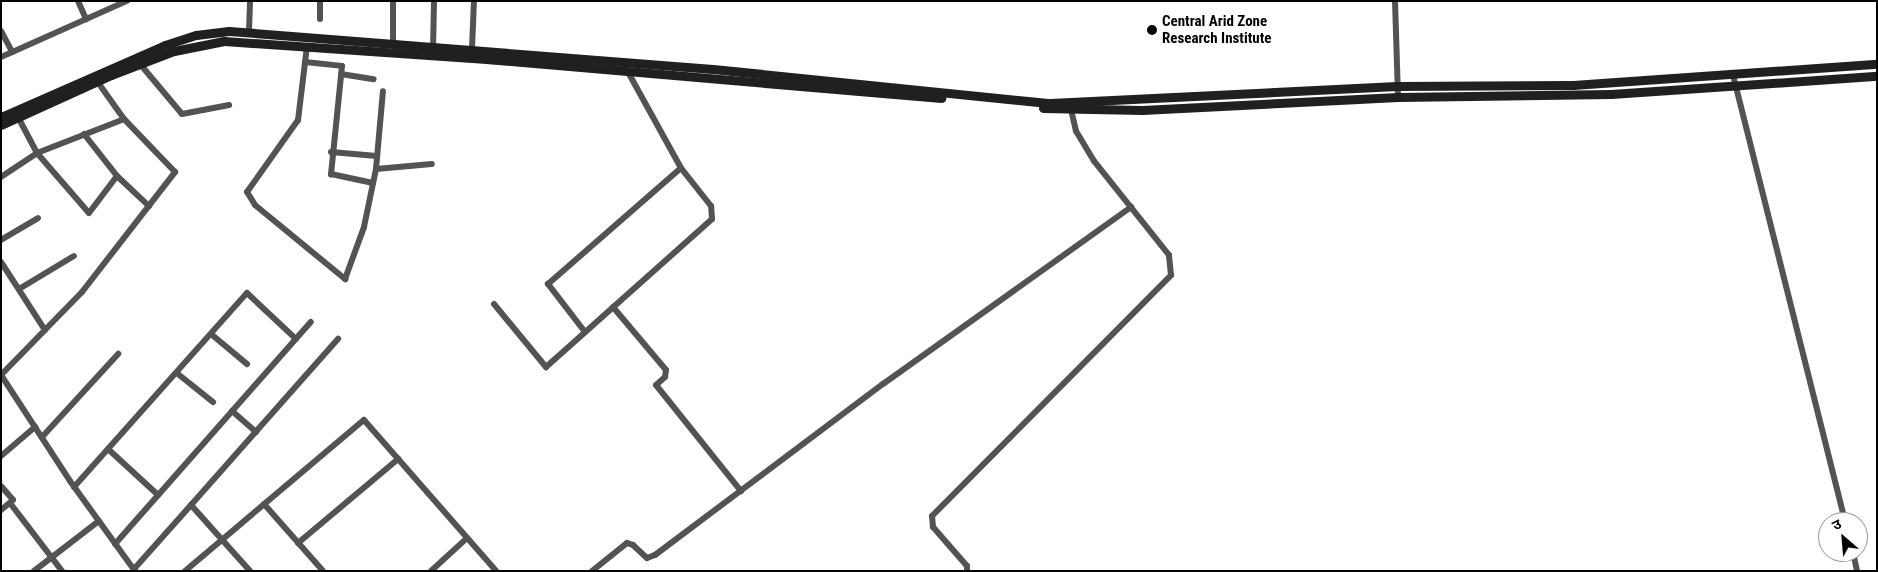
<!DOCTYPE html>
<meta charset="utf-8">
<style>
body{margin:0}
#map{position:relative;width:1878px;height:572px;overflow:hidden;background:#fff;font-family:"Roboto Condensed","Noto Sans Devanagari",sans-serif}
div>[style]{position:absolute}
.minor>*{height:6px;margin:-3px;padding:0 3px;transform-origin:3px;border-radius:3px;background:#535353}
.secondary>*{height:9px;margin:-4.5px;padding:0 4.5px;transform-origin:4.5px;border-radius:4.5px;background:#202020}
.dots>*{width:14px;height:14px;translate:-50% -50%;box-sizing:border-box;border:2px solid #fff;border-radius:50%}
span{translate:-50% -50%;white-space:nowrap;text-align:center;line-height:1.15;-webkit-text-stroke:4px #fff;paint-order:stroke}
.poi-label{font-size:15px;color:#000;font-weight:700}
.left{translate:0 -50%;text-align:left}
.frame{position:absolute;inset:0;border:2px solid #000;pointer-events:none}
.north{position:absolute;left:1818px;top:512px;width:50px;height:50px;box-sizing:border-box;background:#fff;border:1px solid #999;border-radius:50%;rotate:333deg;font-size:14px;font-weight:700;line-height:20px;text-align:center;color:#000}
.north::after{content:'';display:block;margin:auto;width:18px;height:22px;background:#000;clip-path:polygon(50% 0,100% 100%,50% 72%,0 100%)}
</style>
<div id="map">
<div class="minor">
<i style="left:78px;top:1px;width:20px;rotate:66deg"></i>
<i style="left:320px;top:1px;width:18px;rotate:90deg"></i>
<i style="left:1395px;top:1px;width:96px;rotate:88.2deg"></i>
<i style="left:1px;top:31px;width:24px;rotate:62deg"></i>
<i style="left:249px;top:31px;width:30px;rotate:-88deg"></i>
<i style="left:393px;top:42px;width:41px;rotate:-90deg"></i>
<i style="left:307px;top:46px;width:75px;rotate:96.9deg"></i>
<i style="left:298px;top:120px;width:88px;rotate:125.3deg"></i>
<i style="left:247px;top:192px;width:15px;rotate:58deg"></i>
<i style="left:255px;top:205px;width:117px;rotate:39.4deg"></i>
<i style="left:345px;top:279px;width:55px;rotate:-69.9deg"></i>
<i style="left:364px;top:227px;width:59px;rotate:-78.3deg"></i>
<i style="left:376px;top:169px;width:78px;rotate:-84.9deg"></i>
<i style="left:472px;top:48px;width:47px;rotate:-87.6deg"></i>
<i style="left:433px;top:50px;width:49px;rotate:-88.8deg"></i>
<i style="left:1px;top:57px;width:138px;rotate:-24deg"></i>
<i style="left:305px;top:62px;width:37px;rotate:6deg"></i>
<i style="left:342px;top:66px;width:109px;rotate:95.8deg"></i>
<i style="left:331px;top:174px;width:43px;rotate:12.1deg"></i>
<i style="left:140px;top:64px;width:65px;rotate:50deg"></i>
<i style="left:182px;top:114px;width:48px;rotate:-10.8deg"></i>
<i style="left:341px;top:74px;width:33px;rotate:9deg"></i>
<i style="left:1733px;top:75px;width:461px;rotate:75.9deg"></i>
<i style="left:18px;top:117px;width:41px;rotate:62.2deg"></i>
<i style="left:37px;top:153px;width:79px;rotate:49.1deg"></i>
<i style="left:89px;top:213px;width:46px;rotate:-52.9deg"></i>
<i style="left:84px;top:134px;width:53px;rotate:51.8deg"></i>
<i style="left:117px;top:176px;width:44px;rotate:43.2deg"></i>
<i style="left:331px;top:152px;width:46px;rotate:5deg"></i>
<i style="left:376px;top:169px;width:56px;rotate:-5.1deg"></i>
<i style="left:1px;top:177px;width:43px;rotate:-33.7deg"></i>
<i style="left:37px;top:153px;width:93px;rotate:-21.3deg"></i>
<i style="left:1px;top:240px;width:43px;rotate:-30.7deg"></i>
<i style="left:1px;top:262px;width:81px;rotate:57.1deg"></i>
<i style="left:19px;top:289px;width:64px;rotate:-31deg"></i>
<i style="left:494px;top:304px;width:82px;rotate:50.5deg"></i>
<i style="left:546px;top:367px;width:222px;rotate:-41.7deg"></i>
<i style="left:712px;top:219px;width:13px;rotate:-94deg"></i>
<i style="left:711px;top:206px;width:48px;rotate:-128.3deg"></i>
<i style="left:613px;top:307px;width:82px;rotate:49.9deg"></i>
<i style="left:666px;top:370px;width:7px;rotate:98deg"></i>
<i style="left:665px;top:377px;width:12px;rotate:138deg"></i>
<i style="left:656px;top:385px;width:136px;rotate:51.3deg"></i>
<i style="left:585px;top:332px;width:61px;rotate:-127.6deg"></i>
<i style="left:548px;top:284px;width:176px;rotate:-41.1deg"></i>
<i style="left:681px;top:168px;width:112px;rotate:-118.9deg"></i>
<i style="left:211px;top:334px;width:47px;rotate:39.8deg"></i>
<i style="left:178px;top:374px;width:45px;rotate:38.7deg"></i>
<i style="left:1px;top:375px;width:116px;rotate:-45.7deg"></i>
<i style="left:82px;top:292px;width:152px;rotate:-52.2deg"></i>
<i style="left:175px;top:172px;width:74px;rotate:-133.9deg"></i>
<i style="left:124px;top:119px;width:47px;rotate:-125.4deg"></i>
<i style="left:1px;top:375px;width:126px;rotate:56.9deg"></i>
<i style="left:70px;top:481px;width:111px;rotate:54.2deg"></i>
<i style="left:232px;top:411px;width:32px;rotate:41deg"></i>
<i style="left:42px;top:437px;width:113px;rotate:-47.5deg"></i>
<i style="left:108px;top:449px;width:68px;rotate:42.6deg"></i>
<i style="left:1px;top:456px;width:45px;rotate:-40.5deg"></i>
<i style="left:1px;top:486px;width:18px;rotate:49deg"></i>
<i style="left:13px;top:500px;width:16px;rotate:140deg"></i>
<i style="left:74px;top:487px;width:260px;rotate:-48.3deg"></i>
<i style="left:247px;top:293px;width:67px;rotate:43.2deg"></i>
<i style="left:10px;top:503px;width:86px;rotate:52.6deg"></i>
<i style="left:264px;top:504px;width:89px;rotate:48.6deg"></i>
<i style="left:191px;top:505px;width:222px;rotate:-48.5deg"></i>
<i style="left:298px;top:543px;width:131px;rotate:-40deg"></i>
<i style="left:115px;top:544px;width:296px;rotate:-48.6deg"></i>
<i style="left:1853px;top:552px;width:19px;rotate:78deg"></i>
<i style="left:134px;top:569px;width:86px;rotate:-48.3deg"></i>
<i style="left:191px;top:505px;width:89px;rotate:48.2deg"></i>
<i style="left:34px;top:571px;width:82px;rotate:-37.6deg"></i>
<i style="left:185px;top:571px;width:234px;rotate:-40.2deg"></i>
<i style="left:364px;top:420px;width:201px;rotate:48.8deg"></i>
<i style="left:431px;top:571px;width:49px;rotate:-42.5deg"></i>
<i style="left:592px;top:571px;width:45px;rotate:-38.7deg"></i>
<i style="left:627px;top:543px;width:6px;rotate:18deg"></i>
<i style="left:633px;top:545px;width:19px;rotate:43deg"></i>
<i style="left:647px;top:558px;width:9px;rotate:-21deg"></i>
<i style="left:655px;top:555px;width:285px;rotate:-36.9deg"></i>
<i style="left:883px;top:384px;width:305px;rotate:-35.5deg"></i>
<i style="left:967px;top:571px;width:5px;rotate:-90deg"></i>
<i style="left:967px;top:566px;width:52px;rotate:-131.1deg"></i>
<i style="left:933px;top:527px;width:11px;rotate:-95deg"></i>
<i style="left:932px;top:516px;width:339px;rotate:-45.2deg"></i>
<i style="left:1171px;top:275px;width:20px;rotate:-96deg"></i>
<i style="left:1169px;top:255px;width:120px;rotate:-128.6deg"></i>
<i style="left:1094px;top:161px;width:35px;rotate:-121deg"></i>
<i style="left:1076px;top:131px;width:22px;rotate:-103deg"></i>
</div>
<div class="secondary">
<i style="left:1043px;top:108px;width:99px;rotate:1.2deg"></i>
<i style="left:1142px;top:110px;width:256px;rotate:-2.9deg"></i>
<i style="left:1398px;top:97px;width:213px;rotate:-0.8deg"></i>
<i style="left:1611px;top:94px;width:267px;rotate:-3.9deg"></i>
<i style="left:1px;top:117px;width:179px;rotate:-23.7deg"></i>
<i style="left:165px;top:45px;width:33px;rotate:-18deg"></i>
<i style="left:196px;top:35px;width:33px;rotate:-7deg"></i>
<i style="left:229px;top:31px;width:485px;rotate:4.5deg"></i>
<i style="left:713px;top:69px;width:339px;rotate:5.8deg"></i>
<i style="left:1050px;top:103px;width:347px;rotate:-2.8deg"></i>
<i style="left:1397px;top:86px;width:176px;rotate:-0.3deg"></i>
<i style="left:1573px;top:85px;width:305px;rotate:-4deg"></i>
<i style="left:1px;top:125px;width:121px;rotate:-24.4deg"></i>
<i style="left:111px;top:75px;width:67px;rotate:-20.9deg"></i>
<i style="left:174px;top:51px;width:51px;rotate:-11.3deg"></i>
<i style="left:224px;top:41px;width:263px;rotate:3.9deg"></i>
<i style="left:486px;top:59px;width:457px;rotate:4.9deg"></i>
</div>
<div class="dots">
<i style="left:1152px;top:30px;background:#000"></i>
</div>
<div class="poi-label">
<span class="left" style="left:1162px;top:30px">Central Arid Zone<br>Research Institute</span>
</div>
<div class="frame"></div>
<div class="north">उ</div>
</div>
